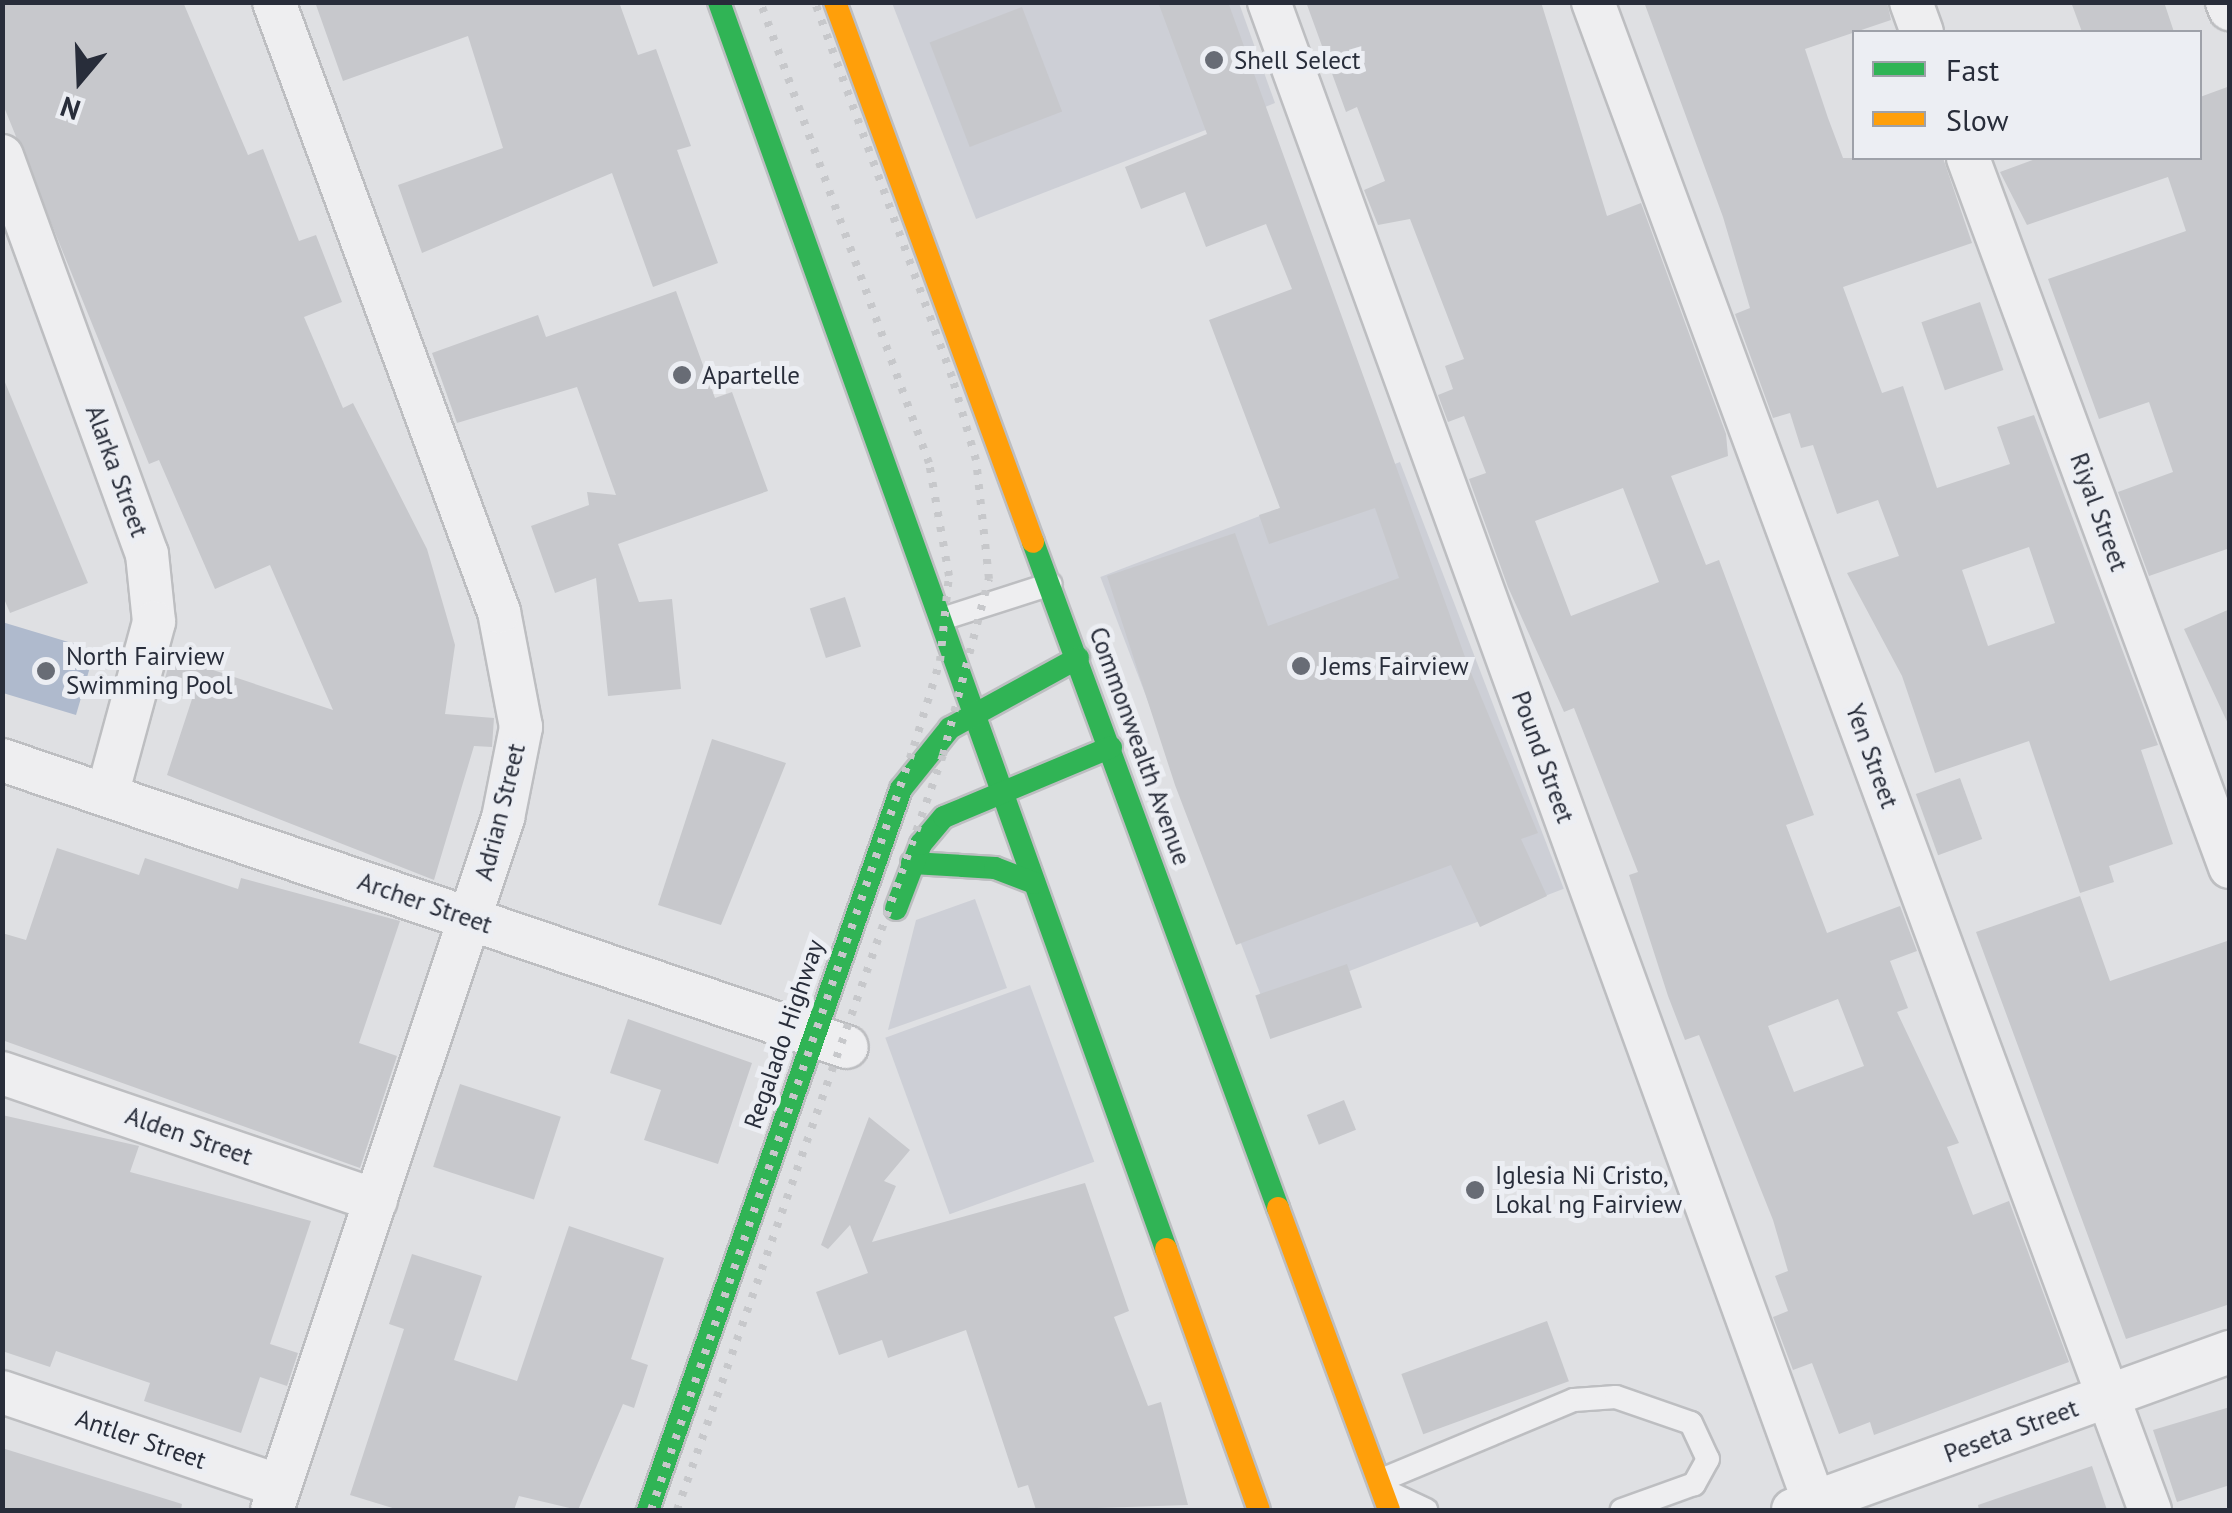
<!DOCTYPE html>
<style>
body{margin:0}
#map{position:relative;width:2232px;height:1513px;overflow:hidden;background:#dfe0e3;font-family:"PT Sans",sans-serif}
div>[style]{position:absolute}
.built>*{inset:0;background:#cdcfd6;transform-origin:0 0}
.water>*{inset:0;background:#afbacd}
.building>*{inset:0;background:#c7c8cc;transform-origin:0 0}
.roads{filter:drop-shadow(2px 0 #bdbec1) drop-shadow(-2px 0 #bdbec1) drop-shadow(0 2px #bdbec1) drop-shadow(0 -2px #bdbec1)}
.lane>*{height:22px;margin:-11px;padding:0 11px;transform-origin:11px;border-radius:11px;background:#eeeef0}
.street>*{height:42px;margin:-21px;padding:0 21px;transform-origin:21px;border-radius:21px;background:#eeeef0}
.fast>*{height:22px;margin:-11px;padding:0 11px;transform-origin:11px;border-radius:11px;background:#30b455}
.slow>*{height:22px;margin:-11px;padding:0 11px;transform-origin:11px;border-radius:11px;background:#ff9f0a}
.rail>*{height:8px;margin-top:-4px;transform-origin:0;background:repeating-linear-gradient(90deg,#c7c8cb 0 5px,transparent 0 15px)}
.dots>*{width:28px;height:28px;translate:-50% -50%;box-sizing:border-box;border:5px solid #eceef3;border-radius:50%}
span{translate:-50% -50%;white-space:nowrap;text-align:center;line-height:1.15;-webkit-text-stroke:10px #eceef3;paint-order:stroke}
.poi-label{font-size:25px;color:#282d3a}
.left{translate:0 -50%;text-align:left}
.street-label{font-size:25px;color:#282d3a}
.frame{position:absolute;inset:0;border:5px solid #282d3a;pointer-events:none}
.legend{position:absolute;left:1852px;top:30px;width:350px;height:130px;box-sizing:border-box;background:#eceef3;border:2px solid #9ea1a9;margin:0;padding:12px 18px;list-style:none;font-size:30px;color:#282d3a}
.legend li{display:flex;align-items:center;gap:20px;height:50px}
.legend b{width:50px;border:2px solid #9ea1a9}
.north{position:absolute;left:30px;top:30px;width:100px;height:100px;-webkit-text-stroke:8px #eceef3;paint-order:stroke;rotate:199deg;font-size:28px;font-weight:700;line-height:40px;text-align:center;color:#282d3a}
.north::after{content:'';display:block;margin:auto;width:35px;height:45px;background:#282d3a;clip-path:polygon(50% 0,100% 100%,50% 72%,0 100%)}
</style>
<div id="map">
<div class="built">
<i style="clip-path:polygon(892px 3px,1239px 3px,1275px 103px,976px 219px)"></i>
<i style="left:1400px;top:462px;width:457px;height:321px;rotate:69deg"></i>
<i style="clip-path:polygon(975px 899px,1007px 988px,888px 1030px,916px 920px)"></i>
<i style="left:1030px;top:985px;width:188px;height:154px;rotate:70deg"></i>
</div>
<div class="water">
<i style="clip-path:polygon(2px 622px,95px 650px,76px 715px,3px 693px)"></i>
</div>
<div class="building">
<i style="clip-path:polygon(2px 2px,183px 2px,248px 155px,263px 149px,299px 241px,316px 235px,342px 302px,304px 317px,343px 408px,353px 403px,427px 549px,455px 645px,445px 714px,494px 718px,492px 747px,474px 746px,434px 880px,167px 775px,192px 699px,162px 690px,171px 656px,333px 710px,270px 565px,215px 589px,159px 460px,149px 464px,2px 102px)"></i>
<i style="clip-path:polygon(315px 2px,619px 2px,638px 55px,656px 49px,691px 146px,677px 150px,718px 263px,653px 287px,612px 173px,422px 253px,398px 185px,503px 148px,468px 36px,343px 81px)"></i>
<i style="clip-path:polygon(1158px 2px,1228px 2px,1469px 668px,1538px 833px,1521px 839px,1547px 896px,1480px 927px,1451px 865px,1236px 945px,1175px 785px,1107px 576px,1235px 533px,1268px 626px,1399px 578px,1375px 508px,1269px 544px,1259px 515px,1280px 508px,1209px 320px,1292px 289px,1266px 224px,1206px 247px,1185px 192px,1141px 209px,1125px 167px,1207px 134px)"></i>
<i style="clip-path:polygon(evenodd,1306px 2px,1541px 2px,1607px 216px,1641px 203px,1726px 434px,1728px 456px,1671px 476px,1706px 565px,1719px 560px,1814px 815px,1786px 825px,1827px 933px,1900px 906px,1917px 951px,1890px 961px,1908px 1008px,1897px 1012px,1959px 1143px,1947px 1147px,1973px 1215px,2009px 1201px,2069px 1362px,1874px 1435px,1870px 1422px,1839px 1434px,1812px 1363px,1793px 1370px,1773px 1317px,1788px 1311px,1775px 1276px,1788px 1271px,1773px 1220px,1699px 1035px,1685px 1040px,1668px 996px,1629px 875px,1638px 872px,1574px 708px,1564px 712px,1508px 587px,1469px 479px,1486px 473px,1464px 416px,1448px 422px,1438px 395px,1453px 389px,1445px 366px,1464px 359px,1410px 219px,1378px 225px,1364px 190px,1385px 181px,1357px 107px,1346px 112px,1306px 2px,1623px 488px,1659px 582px,1571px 616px,1535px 521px,1623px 488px,1306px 2px,1838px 999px,1864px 1066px,1794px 1092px,1768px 1026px,1838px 999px)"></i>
<i style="clip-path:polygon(evenodd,1644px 2px,1887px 2px,1891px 20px,1805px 49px,1828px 118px,1843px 158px,1943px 158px,1972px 243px,1843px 287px,1882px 393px,1903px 386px,1937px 488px,2010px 464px,1997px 427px,2034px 415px,2158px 745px,2141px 750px,2173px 844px,2109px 866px,2114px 882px,2080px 893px,2029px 741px,1935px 773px,1902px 676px,1847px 573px,1899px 556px,1878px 500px,1837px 514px,1813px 445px,1801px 448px,1790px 413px,1773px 418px,1735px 314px,1750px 308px,1723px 217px,1644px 2px,2029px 547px,2055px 623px,1988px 646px,1962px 570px,2029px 547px)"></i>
<i style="clip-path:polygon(2071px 2px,2164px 2px,2174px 32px,2082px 32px)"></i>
<i style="left:1022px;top:7px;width:112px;height:99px;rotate:69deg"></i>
<i style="clip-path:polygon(2230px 86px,2230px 548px,2149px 576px,2118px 492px,2173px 472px,2149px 402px,2099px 419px,2048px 279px,2186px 231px,2168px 177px,2027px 225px,2000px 172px,2038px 158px,2200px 158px,2200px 97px)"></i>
<i style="clip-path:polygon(676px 291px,715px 398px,732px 392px,768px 491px,618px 544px,639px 602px,672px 599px,681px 689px,608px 696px,596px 578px,555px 593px,531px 526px,589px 505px,587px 492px,616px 495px,577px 387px,457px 423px,432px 353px,538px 315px,546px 337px)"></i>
<i style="left:1980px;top:302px;width:72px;height:62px;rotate:71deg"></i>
<i style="clip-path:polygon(2px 375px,88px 583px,10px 613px,2px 594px)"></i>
<i style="left:845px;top:597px;width:52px;height:37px;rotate:72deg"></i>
<i style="clip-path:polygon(2230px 609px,2230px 728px,2184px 629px)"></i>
<i style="clip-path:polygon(712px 739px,786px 763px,721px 925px,658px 905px)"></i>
<i style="left:1960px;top:778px;width:65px;height:47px;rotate:70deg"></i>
<i style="clip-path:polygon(57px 848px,139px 875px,145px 858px,238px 889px,241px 878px,400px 921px,359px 1043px,397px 1056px,360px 1168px,2px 1040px,2px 933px,26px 940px)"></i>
<i style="clip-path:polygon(2080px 896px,2110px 981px,2230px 940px,2230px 1304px,2126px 1339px,1976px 932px)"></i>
<i style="left:1347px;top:964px;width:46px;height:97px;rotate:71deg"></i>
<i style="clip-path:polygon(628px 1019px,752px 1063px,718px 1164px,644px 1140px,661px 1090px,610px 1073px)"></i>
<i style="left:460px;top:1084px;width:106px;height:87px;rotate:18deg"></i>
<i style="left:1344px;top:1100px;width:32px;height:40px;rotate:68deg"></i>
<i style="clip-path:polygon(2px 1115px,139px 1146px,130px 1172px,311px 1221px,270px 1344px,298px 1353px,287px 1386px,260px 1377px,241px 1433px,144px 1401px,150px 1383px,56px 1351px,50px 1367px,2px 1351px)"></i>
<i style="clip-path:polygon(869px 1117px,910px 1150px,884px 1181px,896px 1186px,872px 1242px,1085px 1183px,1129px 1311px,1114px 1317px,1148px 1406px,1161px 1402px,1188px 1505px,1036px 1510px,1028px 1485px,1018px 1488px,966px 1330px,888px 1358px,882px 1340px,839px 1355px,816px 1292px,868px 1273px,850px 1225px,828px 1249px,821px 1245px)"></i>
<i style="clip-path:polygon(569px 1226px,664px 1258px,631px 1359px,648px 1365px,634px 1408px,623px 1404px,578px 1510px,519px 1496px,514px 1510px,399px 1510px,350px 1495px,404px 1329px,389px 1324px,412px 1254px,482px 1276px,454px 1360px,517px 1381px)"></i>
<i style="left:1547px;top:1321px;width:64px;height:155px;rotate:70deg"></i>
<i style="clip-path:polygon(2230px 1407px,2230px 1485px,2177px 1502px,2153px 1430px)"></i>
<i style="clip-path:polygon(2px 1448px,182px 1504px,181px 1510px,2px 1510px)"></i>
<i style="clip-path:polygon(2092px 1466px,2107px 1510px,1979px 1510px,1978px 1505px)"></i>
</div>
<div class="roads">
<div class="lane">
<i style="left:942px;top:619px;width:114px;rotate:-17.8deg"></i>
<i style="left:1379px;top:1481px;width:211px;rotate:-22.6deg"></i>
<i style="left:1574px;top:1400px;width:42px;rotate:-4.1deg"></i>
<i style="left:1616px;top:1397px;width:79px;rotate:19.1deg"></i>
<i style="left:1691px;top:1423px;width:40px;rotate:65deg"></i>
<i style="left:1708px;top:1459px;width:29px;rotate:119deg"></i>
<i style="left:1694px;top:1484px;width:77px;rotate:160.1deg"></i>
<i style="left:1390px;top:1493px;width:40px;rotate:25deg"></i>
</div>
<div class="street">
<i style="left:1269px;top:2px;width:1604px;rotate:70.03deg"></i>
<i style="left:1593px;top:2px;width:1608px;rotate:69.73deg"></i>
<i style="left:1911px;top:2px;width:32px;rotate:70deg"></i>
<i style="left:2227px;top:2px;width:8px;rotate:67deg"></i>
<i style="left:2px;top:156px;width:424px;rotate:70deg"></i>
<i style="left:147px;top:554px;width:68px;rotate:84.1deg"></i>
<i style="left:154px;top:622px;width:179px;rotate:105.2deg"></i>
<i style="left:1968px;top:158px;width:756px;rotate:69.72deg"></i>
<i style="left:2px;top:760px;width:892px;rotate:18.76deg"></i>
<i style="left:2px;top:1073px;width:395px;rotate:18.8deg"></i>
<i style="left:2px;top:1392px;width:293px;rotate:18.7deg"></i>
<i style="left:272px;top:1510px;width:730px;rotate:-71.54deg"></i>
<i style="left:503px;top:818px;width:93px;rotate:-78.8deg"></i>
<i style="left:521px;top:727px;width:117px;rotate:-100.8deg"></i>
<i style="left:499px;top:612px;width:650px;rotate:-110.25deg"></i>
<i style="left:1793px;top:1510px;width:465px;rotate:-19.9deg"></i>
</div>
<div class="fast">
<i style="left:719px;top:2px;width:1325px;rotate:70.28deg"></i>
<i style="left:1033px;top:542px;width:710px;rotate:69.8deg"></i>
<i style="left:912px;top:863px;width:83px;rotate:3.4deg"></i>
<i style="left:995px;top:868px;width:42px;rotate:21deg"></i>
<i style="left:896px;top:909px;width:70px;rotate:-69deg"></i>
<i style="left:921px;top:844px;width:35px;rotate:-50deg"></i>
<i style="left:944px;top:817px;width:181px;rotate:-22.7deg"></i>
<i style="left:648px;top:1510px;width:764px;rotate:-70.66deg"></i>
<i style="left:901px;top:789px;width:78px;rotate:-51.2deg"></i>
<i style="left:950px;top:728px;width:146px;rotate:-28.7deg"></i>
</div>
<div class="slow">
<i style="left:835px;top:2px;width:575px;rotate:69.86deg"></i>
<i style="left:1278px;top:1208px;width:322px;rotate:69.8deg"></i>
<i style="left:1166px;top:1249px;width:277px;rotate:70.4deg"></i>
</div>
</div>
<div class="rail">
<i style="left:651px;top:1510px;width:808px;rotate:-71deg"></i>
<i style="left:914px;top:746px;width:89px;rotate:-73deg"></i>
<i style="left:940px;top:661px;width:85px;rotate:-84deg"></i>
<i style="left:949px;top:576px;width:115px;rotate:-100deg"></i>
<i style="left:929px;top:463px;width:491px;rotate:-110.1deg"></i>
<i style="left:677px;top:1510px;width:800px;rotate:-70.59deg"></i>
<i style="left:943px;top:755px;width:182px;rotate:-75.4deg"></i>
<i style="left:989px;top:579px;width:120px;rotate:-96.2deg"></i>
<i style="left:976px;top:460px;width:86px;rotate:-106.1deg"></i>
<i style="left:952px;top:377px;width:399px;rotate:-110.1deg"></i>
</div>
<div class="dots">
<i style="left:1214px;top:60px;background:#686c75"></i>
<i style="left:682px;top:375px;background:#686c75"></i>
<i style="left:1301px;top:666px;background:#686c75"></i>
<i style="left:46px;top:671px;background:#686c75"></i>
<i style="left:1475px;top:1190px;background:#686c75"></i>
</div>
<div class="poi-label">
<span class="left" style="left:1234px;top:60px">Shell Select</span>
<span class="left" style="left:702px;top:375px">Apartelle</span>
<span class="left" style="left:66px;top:671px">North Fairview<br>Swimming Pool</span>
<span class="left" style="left:1321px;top:666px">Jems Fairview</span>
<span class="left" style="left:1495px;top:1190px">Iglesia Ni Cristo,<br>Lokal ng Fairview</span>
</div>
<div class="street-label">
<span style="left:117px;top:471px;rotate:70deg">Alarka Street</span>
<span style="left:2099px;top:512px;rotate:70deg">Riyal Street</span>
<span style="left:1140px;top:746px;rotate:70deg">Commonwealth Avenue</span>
<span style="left:1872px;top:756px;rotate:70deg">Yen Street</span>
<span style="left:1543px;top:757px;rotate:70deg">Pound Street</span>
<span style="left:500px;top:812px;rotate:-76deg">Adrian Street</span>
<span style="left:425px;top:903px;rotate:19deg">Archer Street</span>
<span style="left:784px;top:1034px;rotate:-71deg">Regalado Highway</span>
<span style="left:189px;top:1136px;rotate:19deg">Alden Street</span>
<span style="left:2011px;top:1431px;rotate:-20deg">Peseta Street</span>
<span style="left:141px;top:1439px;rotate:19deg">Antler Street</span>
</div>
<div class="frame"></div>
<ul class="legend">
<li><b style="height:12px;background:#30b455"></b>Fast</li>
<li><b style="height:12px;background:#ff9f0a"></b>Slow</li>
</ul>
<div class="north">N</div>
</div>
